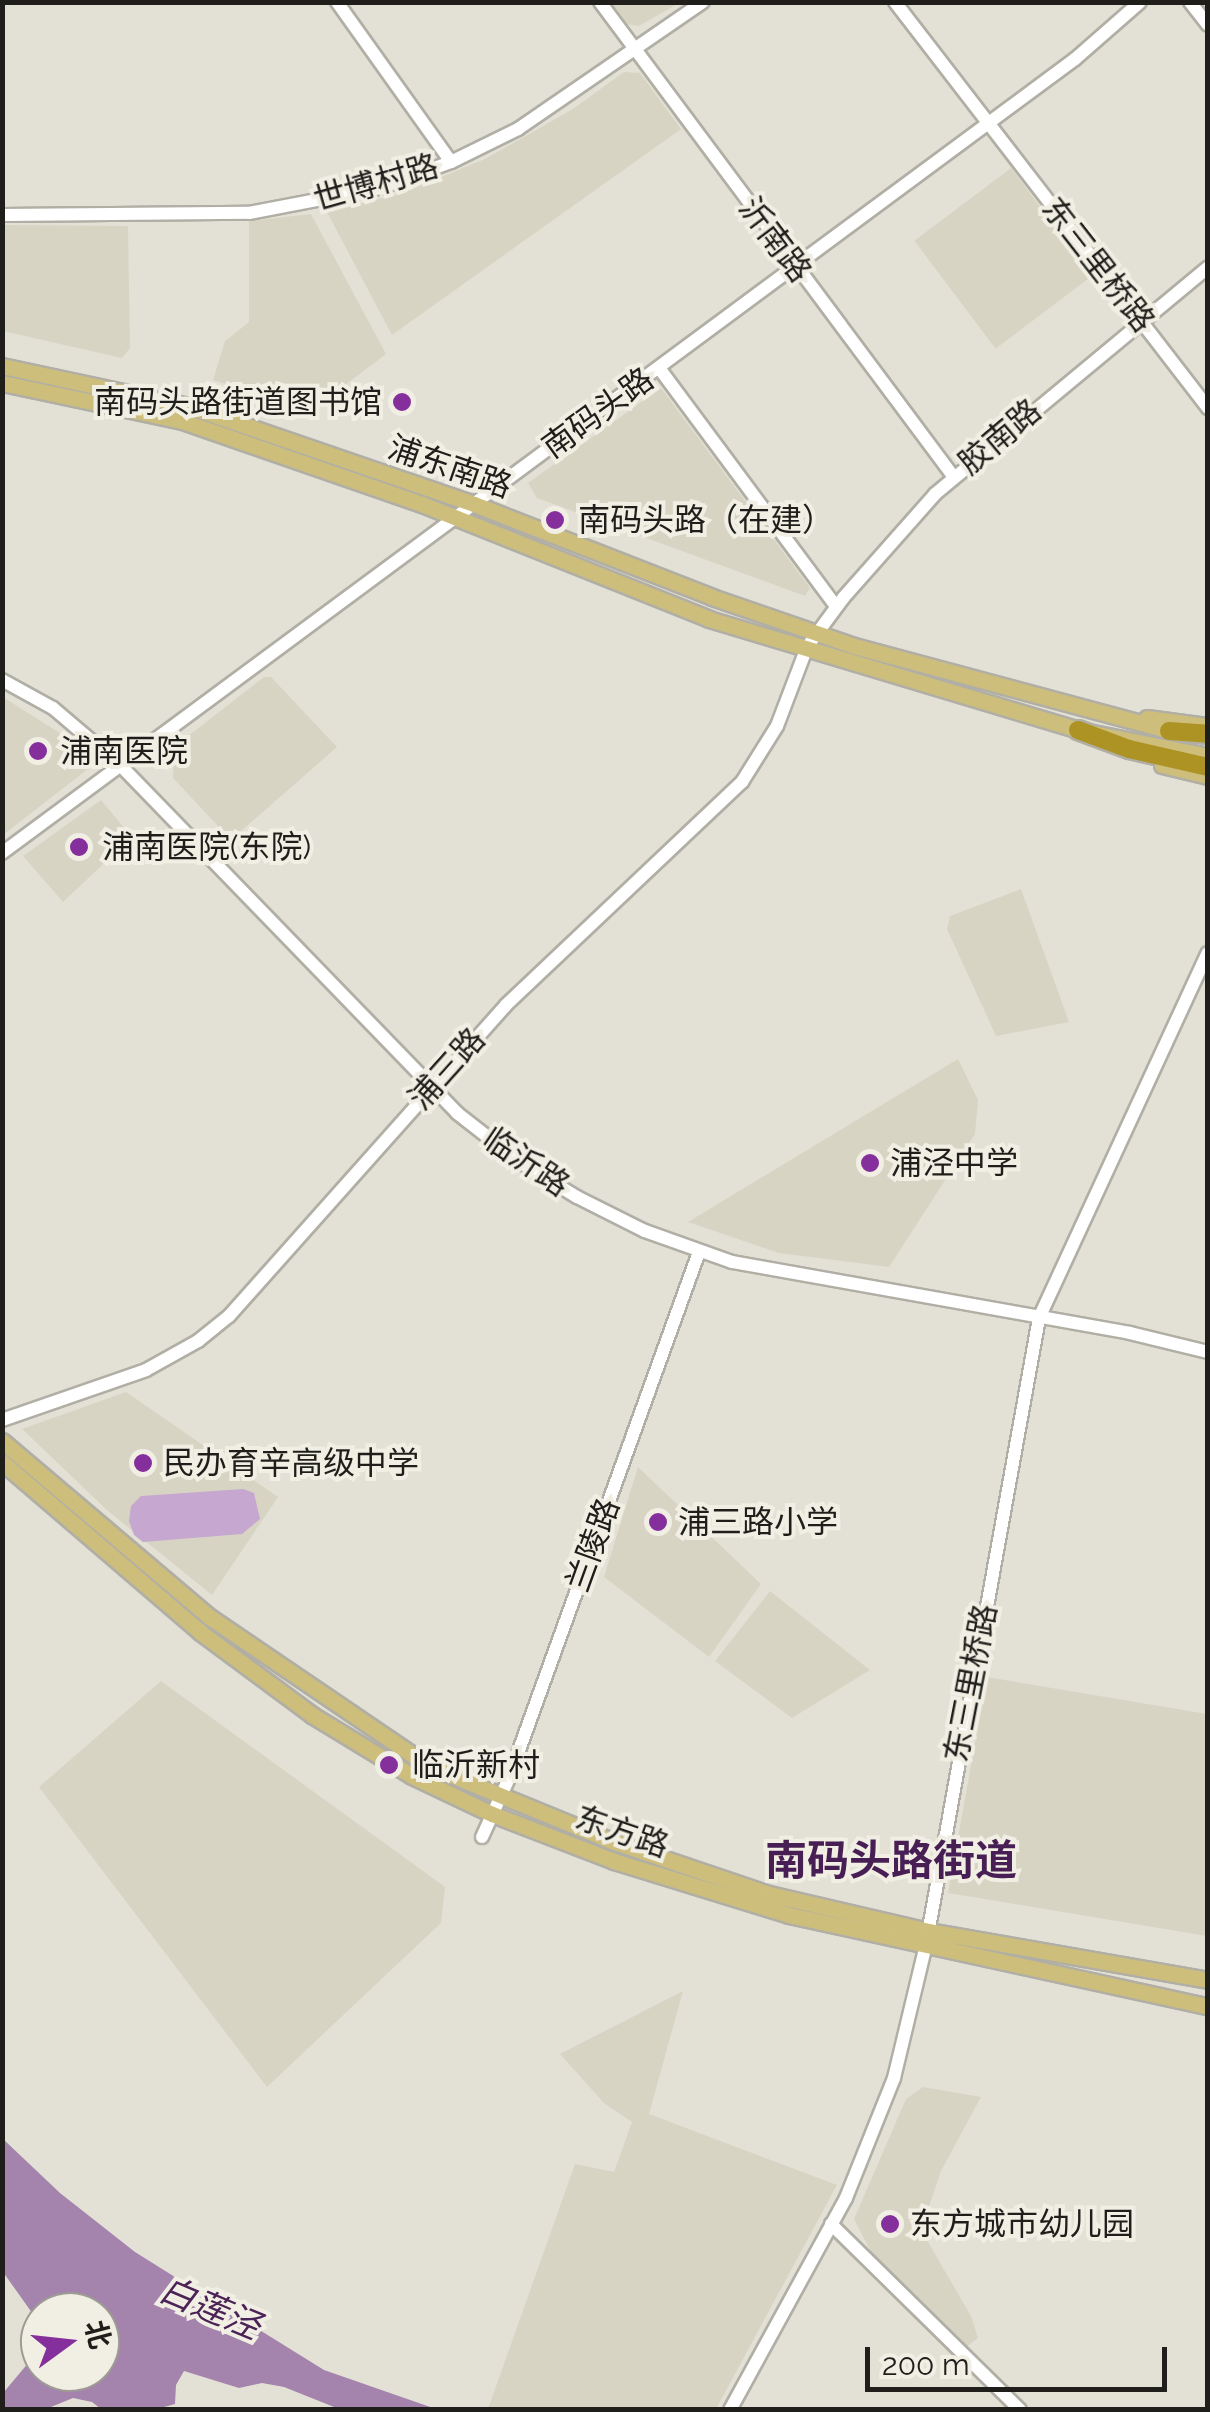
<!DOCTYPE html>
<meta charset="utf-8">
<style>
body{margin:0}
#map{position:relative;width:1210px;height:2412px;overflow:hidden;background:#e3e1d6;font-family:Raleway,"Noto Sans SC",sans-serif}
div>[style]{position:absolute}
.built>*{inset:0;background:#d8d4c3;transform-origin:0 0}
.green>*{inset:0;background:#c6a7d0}
.water>*{inset:0;background:#a484ad}
.roads{filter:drop-shadow(2px 0 #b1afa5) drop-shadow(-2px 0 #b1afa5) drop-shadow(0 2px #b1afa5) drop-shadow(0 -2px #b1afa5)}
.minor>*{height:12px;margin:-6px;padding:0 6px;transform-origin:6px;border-radius:6px;background:#fff}
.major>*{height:15px;margin:-7.5px;padding:0 7.5px;transform-origin:7.5px;border-radius:7.5px;background:#cebe7b}
.highway>*{height:18px;margin:-9px;padding:0 9px;transform-origin:9px;border-radius:9px;background:#ad9323}
.dots>*{width:28px;height:28px;translate:-50% -50%;box-sizing:border-box;border:5px solid #f1eee4;border-radius:50%}
span{translate:-50% -50%;white-space:nowrap;text-align:center;line-height:1.15;-webkit-text-stroke:8px #f1eee4;paint-order:stroke}
.street-label{font-size:32px;color:#1f1e1a}
.poi-label{font-size:32px;color:#1f1e1a}
.right{translate:-100% -50%;text-align:right}
.left{translate:0 -50%;text-align:left}
.water-label{font-size:35px;color:#4b2356;font-style:italic}
.district-label{font-size:42px;color:#481f54;font-weight:700}
.frame{position:absolute;inset:0;border:5px solid #1f1e1a;pointer-events:none}
.north{position:absolute;left:20px;top:2292px;width:100px;height:100px;box-sizing:border-box;background:#f1eee4;border:2px solid #9d9b93;border-radius:50%;rotate:75deg;font-size:28px;font-weight:700;line-height:40px;text-align:center;color:#1f1e1a}
.north::after{content:'';display:block;margin:auto;width:35px;height:45px;background:#852f9c;clip-path:polygon(50% 0,100% 100%,50% 72%,0 100%)}
.scale{position:absolute;left:865px;top:2347px;width:302px;height:45px;box-sizing:border-box;border:5px solid #1f1e1a;border-top:0;padding-left:12px;font-size:30px;line-height:35px;white-space:nowrap;color:#1f1e1a;-webkit-text-stroke:8px #f1eee4;paint-order:stroke}
</style>
<div id="map">
<div class="built">
<i style="clip-path:polygon(611px 3px,679px 3px,639px 26px,626px 24px)"></i>
<i style="clip-path:polygon(624px 72px,640px 73px,681px 129px,392px 335px,327px 212px,402px 193px,485px 159px,573px 109px)"></i>
<i style="left:1011px;top:168px;width:135px;height:121px;rotate:53deg"></i>
<i style="clip-path:polygon(311px 214px,386px 354px,311px 411px,213px 380px,225px 341px,249px 322px,249px 221px)"></i>
<i style="clip-path:polygon(3px 225px,128px 226px,130px 348px,122px 358px,3px 331px)"></i>
<i style="clip-path:polygon(661px 388px,810px 588px,805px 596px,537px 498px,528px 483px)"></i>
<i style="clip-path:polygon(264px 677px,271px 677px,337px 747px,231px 840px,173px 778px,174px 747px)"></i>
<i style="clip-path:polygon(3px 697px,58px 732px,88px 769px,3px 835px)"></i>
<i style="clip-path:polygon(101px 800px,132px 837px,63px 902px,23px 856px)"></i>
<i style="clip-path:polygon(1021px 889px,1069px 1022px,996px 1036px,947px 929px,950px 916px)"></i>
<i style="clip-path:polygon(958px 1059px,978px 1100px,975px 1134px,889px 1267px,779px 1253px,688px 1222px)"></i>
<i style="clip-path:polygon(126px 1392px,278px 1497px,212px 1595px,108px 1511px,22px 1429px)"></i>
<i style="clip-path:polygon(638px 1467px,761px 1584px,709px 1657px,604px 1577px)"></i>
<i style="clip-path:polygon(770px 1591px,870px 1670px,792px 1718px,715px 1661px)"></i>
<i style="clip-path:polygon(987px 1677px,1207px 1714px,1207px 1936px,948px 1893px)"></i>
<i style="clip-path:polygon(161px 1681px,445px 1887px,441px 1923px,267px 2087px,39px 1787px)"></i>
<i style="clip-path:polygon(683px 1991px,649px 2114px,837px 2185px,716px 2409px,488px 2409px,575px 2164px,614px 2172px,632px 2122px,604px 2103px,560px 2054px)"></i>
<i style="clip-path:polygon(923px 2087px,981px 2097px,941px 2171px,921px 2230px,971px 2316px,978px 2338px,956px 2355px,882px 2273px,854px 2219px,906px 2099px)"></i>
</div>
<div class="green">
<i style="clip-path:polygon(243px 1489px,254px 1493px,260px 1519px,242px 1534px,143px 1542px,134px 1535px,129px 1521px,131px 1506px,141px 1496px)"></i>
</div>
<div class="water">
<i style="clip-path:polygon(evenodd,3px 2139px,60px 2193px,135px 2252px,266px 2334px,324px 2370px,436px 2409px,339px 2409px,284px 2387px,262px 2383px,239px 2388px,184px 2371px,176px 2385px,175px 2404px,157px 2409px,101px 2409px,92px 2402px,73px 2398px,46px 2409px,3px 2409px,3px 2393px,35px 2355px,38px 2335px,35px 2317px,3px 2272px,3px 2139px,40px 2312px,100px 2312px,100px 2372px,40px 2372px,40px 2312px)"></i>
</div>
<div class="roads">
<div class="minor">
<i style="left:337px;top:2px;width:196px;rotate:54.5deg"></i>
<i style="left:600px;top:2px;width:591px;rotate:53.32deg"></i>
<i style="left:895px;top:2px;width:513px;rotate:52.37deg"></i>
<i style="left:1190px;top:2px;width:29px;rotate:52deg"></i>
<i style="left:2px;top:215px;width:247px;rotate:-0.5deg"></i>
<i style="left:249px;top:213px;width:132px;rotate:-10.9deg"></i>
<i style="left:379px;top:188px;width:77px;rotate:-19.9deg"></i>
<i style="left:451px;top:162px;width:75px;rotate:-26.2deg"></i>
<i style="left:518px;top:129px;width:224px;rotate:-34.5deg"></i>
<i style="left:659px;top:368px;width:297px;rotate:53.4deg"></i>
<i style="left:2px;top:680px;width:58px;rotate:28.8deg"></i>
<i style="left:53px;top:708px;width:88px;rotate:40.4deg"></i>
<i style="left:120px;top:765px;width:484px;rotate:45.9deg"></i>
<i style="left:457px;top:1113px;width:80px;rotate:37.9deg"></i>
<i style="left:520px;top:1162px;width:67px;rotate:31.6deg"></i>
<i style="left:577px;top:1197px;width:76px;rotate:26.6deg"></i>
<i style="left:645px;top:1231px;width:92px;rotate:19.6deg"></i>
<i style="left:732px;top:1262px;width:404px;rotate:10.1deg"></i>
<i style="left:1130px;top:1333px;width:80px;rotate:13.7deg"></i>
<i style="left:2px;top:853px;width:1335px;rotate:-36.5deg"></i>
<i style="left:1075px;top:59px;width:86px;rotate:-41.2deg"></i>
<i style="left:2px;top:1420px;width:152px;rotate:-19.1deg"></i>
<i style="left:146px;top:1370px;width:60px;rotate:-29.1deg"></i>
<i style="left:198px;top:1341px;width:40px;rotate:-39deg"></i>
<i style="left:229px;top:1316px;width:416px;rotate:-48.3deg"></i>
<i style="left:506px;top:1005px;width:325px;rotate:-43.4deg"></i>
<i style="left:742px;top:782px;width:66px;rotate:-58deg"></i>
<i style="left:777px;top:726px;width:85px;rotate:-69.2deg"></i>
<i style="left:807px;top:647px;width:62px;rotate:-53.5deg"></i>
<i style="left:844px;top:597px;width:137px;rotate:-48.5deg"></i>
<i style="left:935px;top:494px;width:355px;rotate:-39.7deg"></i>
<i style="left:482px;top:1837px;width:65px;rotate:-65.4deg"></i>
<i style="left:509px;top:1778px;width:559px;rotate:-70.14deg"></i>
<i style="left:831px;top:2224px;width:265px;rotate:44.5deg"></i>
<i style="left:730px;top:2410px;width:242px;rotate:-61.3deg"></i>
<i style="left:846px;top:2198px;width:129px;rotate:-68.2deg"></i>
<i style="left:894px;top:2078px;width:137px;rotate:-76.5deg"></i>
<i style="left:926px;top:1945px;width:637px;rotate:-79.78deg"></i>
<i style="left:1039px;top:1318px;width:402px;rotate:-65.2deg"></i>
</div>
<div class="major">
<i style="left:2px;top:366px;width:190px;rotate:12.1deg"></i>
<i style="left:188px;top:406px;width:302px;rotate:18.9deg"></i>
<i style="left:474px;top:504px;width:256px;rotate:21.3deg"></i>
<i style="left:712px;top:597px;width:150px;rotate:19deg"></i>
<i style="left:854px;top:646px;width:336px;rotate:15deg"></i>
<i style="left:2px;top:383px;width:184px;rotate:11.9deg"></i>
<i style="left:182px;top:421px;width:254px;rotate:19.1deg"></i>
<i style="left:422px;top:504px;width:309px;rotate:21.8deg"></i>
<i style="left:709px;top:619px;width:385px;rotate:16.7deg"></i>
<i style="left:1078px;top:730px;width:133px;rotate:11.3deg"></i>
<i style="left:1147px;top:718px;width:62px;rotate:7.5deg"></i>
<i style="left:1162px;top:765px;width:47px;rotate:13.4deg"></i>
<i style="left:2px;top:1441px;width:274px;rotate:40.3deg"></i>
<i style="left:211px;top:1618px;width:263px;rotate:34.2deg"></i>
<i style="left:429px;top:1766px;width:198px;rotate:22.3deg"></i>
<i style="left:612px;top:1841px;width:166px;rotate:18.7deg"></i>
<i style="left:769px;top:1894px;width:163px;rotate:13.1deg"></i>
<i style="left:928px;top:1931px;width:284px;rotate:9.9deg"></i>
<i style="left:2px;top:1462px;width:261px;rotate:40.6deg"></i>
<i style="left:200px;top:1632px;width:139px;rotate:36.5deg"></i>
<i style="left:312px;top:1715px;width:117px;rotate:31.4deg"></i>
<i style="left:412px;top:1776px;width:89px;rotate:25.4deg"></i>
<i style="left:492px;top:1814px;width:131px;rotate:21.1deg"></i>
<i style="left:614px;top:1861px;width:183px;rotate:17.1deg"></i>
<i style="left:789px;top:1915px;width:429px;rotate:12.3deg"></i>
</div>
<div class="highway">
<i style="left:1078px;top:730px;width:54px;rotate:20.4deg"></i>
<i style="left:1129px;top:749px;width:81px;rotate:12.8deg"></i>
<i style="left:1169px;top:731px;width:39px;rotate:4deg"></i>
</div>
</div>
<div class="dots">
<i style="left:402px;top:402px;background:#852f9c"></i>
<i style="left:555px;top:520px;background:#852f9c"></i>
<i style="left:38px;top:751px;background:#852f9c"></i>
<i style="left:79px;top:847px;background:#852f9c"></i>
<i style="left:870px;top:1163px;background:#852f9c"></i>
<i style="left:143px;top:1463px;background:#852f9c"></i>
<i style="left:658px;top:1522px;background:#852f9c"></i>
<i style="left:389px;top:1765px;background:#852f9c"></i>
<i style="left:890px;top:2224px;background:#852f9c"></i>
</div>
<div class="street-label">
<span style="left:376px;top:183px;rotate:-16deg">世博村路</span>
<span style="left:775px;top:240px;rotate:53deg">沂南路</span>
<span style="left:1098px;top:265px;rotate:52deg">东三里桥路</span>
<span style="left:598px;top:413px;rotate:-36deg">南码头路</span>
<span style="left:1000px;top:437px;rotate:-40deg">胶南路</span>
<span style="left:450px;top:467px;rotate:19deg">浦东南路</span>
<span style="left:447px;top:1069px;rotate:-48deg">浦三路</span>
<span style="left:526px;top:1162px;rotate:34deg">临沂路</span>
<span style="left:593px;top:1545px;rotate:-70deg">兰陵路</span>
<span style="left:971px;top:1683px;rotate:-79deg">东三里桥路</span>
<span style="left:622px;top:1832px;rotate:19deg">东方路</span>
</div>
<div class="poi-label">
<span class="right" style="left:382px;top:402px">南码头路街道图书馆</span>
<span class="left" style="left:578px;top:520px">南码头路（在建）</span>
<span class="left" style="left:60px;top:751px">浦南医院</span>
<span class="left" style="left:102px;top:847px">浦南医院(东院)</span>
<span class="left" style="left:890px;top:1163px">浦泾中学</span>
<span class="left" style="left:163px;top:1463px">民办育辛高级中学</span>
<span class="left" style="left:678px;top:1522px">浦三路小学</span>
<span class="left" style="left:412px;top:1765px">临沂新村</span>
<span class="left" style="left:910px;top:2224px">东方城市幼儿园</span>
</div>
<div class="water-label">
<span style="left:210px;top:2308px;rotate:23deg">白莲泾</span>
</div>
<div class="district-label">
<span style="left:891px;top:1861px">南码头路街道</span>
</div>
<div class="frame"></div>
<div class="north">北</div>
<div class="scale">200 m</div>
</div>
